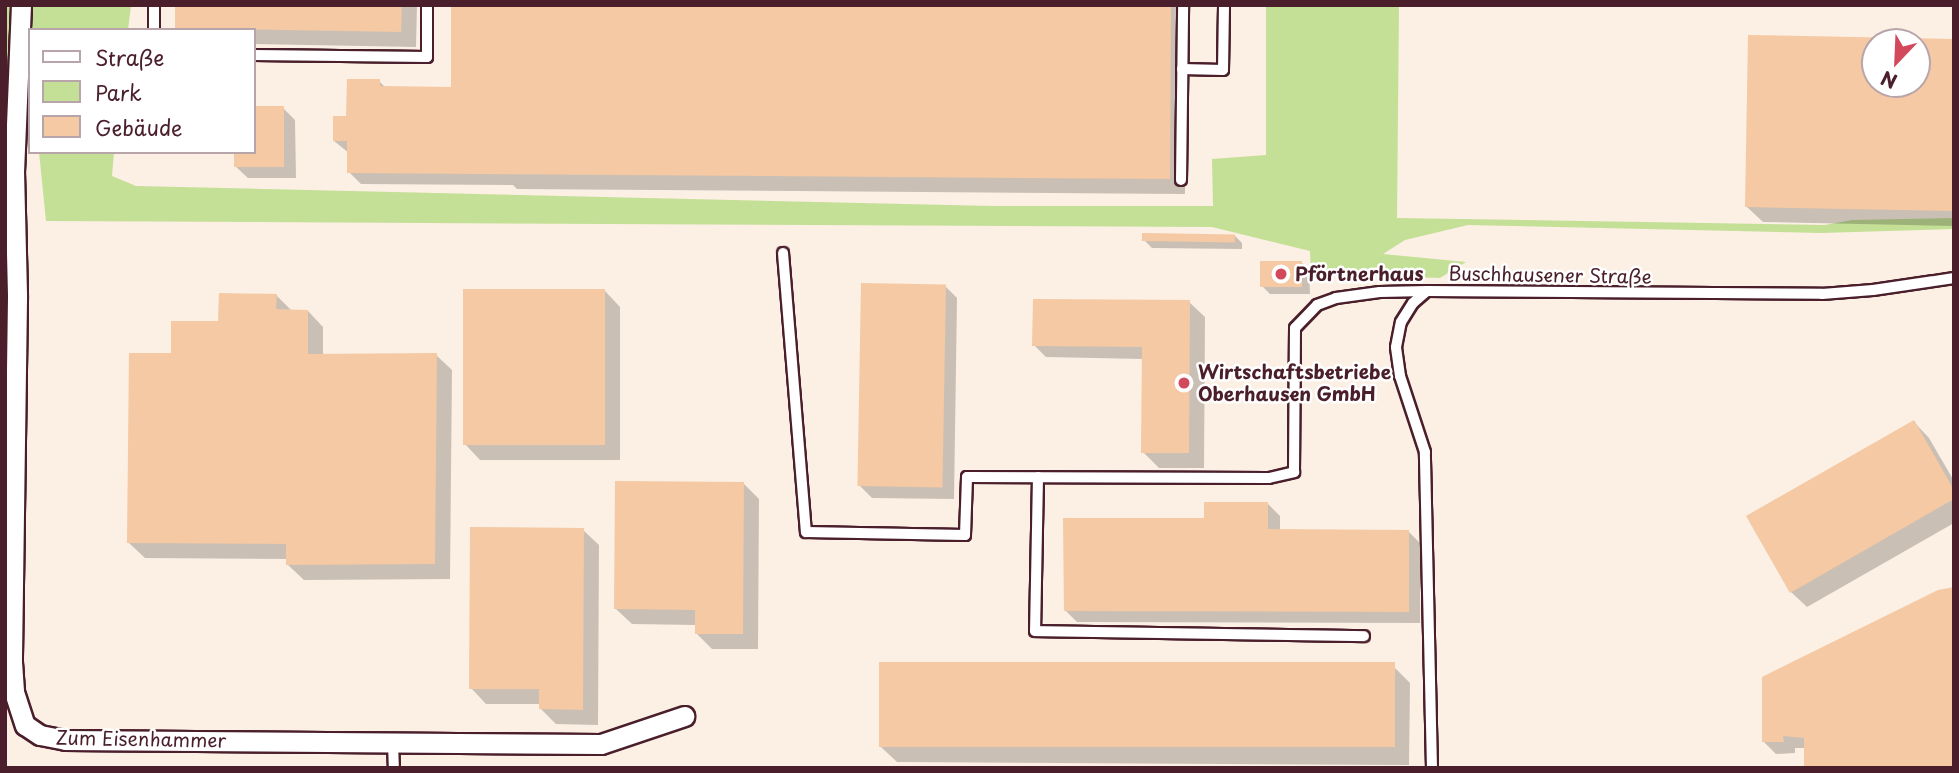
<!DOCTYPE html>
<meta charset="utf-8">
<style>
body{margin:0}
#map{position:relative;width:1959px;height:773px;overflow:hidden;background:#fcefe3;font-family:"Playpen Sans",sans-serif}
div>[style]{position:absolute}
.green>*{inset:0;background:#c4df96}
.shadow>*{inset:0;background:#0003}
.building>*{inset:0;background:#f4c9a3;transform-origin:0 0}
.roads{filter:drop-shadow(2px 0 #4a1f2b) drop-shadow(-2px 0 #4a1f2b) drop-shadow(0 2px #4a1f2b) drop-shadow(0 -2px #4a1f2b)}
.lane>*{height:10px;margin:-5px;padding:0 5px;transform-origin:5px;border-radius:5px;background:#fff}
.street>*{height:19px;margin:-9.5px;padding:0 9.5px;transform-origin:9.5px;border-radius:9.5px;background:#fff}
.dots>*{width:19px;height:19px;translate:-50% -50%;box-sizing:border-box;border:4px solid #fff;border-radius:50%}
span{translate:-50% -50%;white-space:nowrap;text-align:center;line-height:1.15;-webkit-text-stroke:5px #fff;paint-order:stroke}
.poi-label{font-size:19px;color:#4a1f2b;font-weight:700}
.left{translate:0 -50%;text-align:left}
.street-label{font-size:19px;color:#4a1f2b}
.frame{position:absolute;inset:0;border:7px solid #4a1f2b;pointer-events:none}
.legend{position:absolute;left:28px;top:28px;width:228px;height:126px;box-sizing:border-box;background:#fff;border:2px solid #b7a5aa;margin:0;padding:9px 12px;list-style:none;font-size:21px;color:#4a1f2b}
.legend li{display:flex;align-items:center;gap:14px;height:35px}
.legend b{width:35px;border:2px solid #b7a5aa}
.north{position:absolute;left:1861px;top:28px;width:70px;height:70px;box-sizing:border-box;background:#fff;border:2px solid #b7a5aa;border-radius:50%;rotate:203deg;font-size:19px;font-weight:700;line-height:28px;text-align:center;color:#4a1f2b}
.north::after{content:'';display:block;margin:auto;width:24px;height:32px;background:#d1495b;clip-path:polygon(50% 0,100% 100%,50% 72%,0 100%)}
</style>
<div id="map">
<div class="green">
<i style="clip-path:polygon(5px 5px,131px 5px,128px 30px,30px 30px,30px 131px,5px 122px)"></i>
<i style="clip-path:polygon(1266px 5px,1399px 5px,1397px 218px,1825px 225px,1852px 220px,1954px 218px,1954px 229px,1821px 233px,1468px 225px,1405px 240px,1383px 254px,1466px 262px,1440px 278px,1311px 274px,1310px 251px,1212px 227px,46px 221px,39px 152px,114px 152px,112px 176px,136px 186px,992px 206px,1213px 206px,1212px 159px,1266px 155px)"></i>
</div>
<div class="shadow">
<i style="clip-path:polygon(177px 5px,417px 5px,416px 47px,254px 44px,254px 30px,180px 30px,177px 27px)"></i>
<i style="clip-path:polygon(453px 5px,1186px 5px,1185px 194px,517px 189px,513px 185px,361px 184px,349px 172px,349px 153px,334px 141px,348px 118px,379px 81px,386px 88px,453px 89px)"></i>
<i style="clip-path:polygon(evenodd,1749px 37px,1954px 41px,1954px 226px,1763px 222px,1747px 207px,1749px 37px,1875px 42px,1917px 42px,1917px 84px,1875px 84px,1875px 42px)"></i>
<i style="clip-path:polygon(254px 107px,283px 108px,295px 120px,296px 178px,248px 178px,235px 166px,254px 152px)"></i>
<i style="clip-path:polygon(1234px 235px,1242px 243px,1242px 249px,1152px 248px,1144px 240px)"></i>
<i style="clip-path:polygon(1301px 262px,1309px 270px,1310px 294px,1270px 294px,1262px 286px)"></i>
<i style="clip-path:polygon(945px 286px,957px 298px,954px 499px,872px 498px,860px 486px)"></i>
<i style="clip-path:polygon(605px 291px,620px 307px,620px 460px,480px 460px,465px 444px)"></i>
<i style="clip-path:polygon(276px 295px,292px 311px,308px 311px,323px 327px,323px 356px,436px 355px,452px 370px,450px 579px,304px 580px,288px 565px,288px 559px,145px 558px,129px 543px,173px 355px,220px 323px)"></i>
<i style="clip-path:polygon(1189px 302px,1205px 317px,1204px 468px,1159px 468px,1143px 452px,1144px 359px,1046px 357px,1034px 345px)"></i>
<i style="clip-path:polygon(1914px 422px,1929px 438px,1954px 481px,1954px 523px,1807px 607px,1791px 592px)"></i>
<i style="clip-path:polygon(743px 483px,759px 499px,758px 649px,712px 649px,696px 633px,697px 625px,632px 624px,616px 609px)"></i>
<i style="clip-path:polygon(1268px 504px,1280px 516px,1280px 531px,1408px 531px,1420px 543px,1420px 623px,1077px 622px,1065px 610px,1205px 520px)"></i>
<i style="clip-path:polygon(583px 530px,599px 545px,598px 725px,556px 724px,541px 709px,541px 704px,486px 704px,471px 688px)"></i>
<i style="clip-path:polygon(1954px 589px,1806px 748px,1795px 748px,1795px 753px,1776px 754px,1764px 742px)"></i>
<i style="clip-path:polygon(1394px 667px,1410px 683px,1409px 765px,897px 762px,881px 747px)"></i>
</div>
<div class="building">
<i style="clip-path:polygon(175px 5px,402px 5px,401px 32px,175px 28px)"></i>
<i style="clip-path:polygon(451px 5px,1171px 5px,1170px 179px,347px 173px,347px 141px,333px 141px,333px 116px,346px 116px,347px 79px,380px 79px,380px 86px,451px 87px)"></i>
<i style="clip-path:polygon(evenodd,1748px 35px,1954px 39px,1954px 211px,1745px 207px,1748px 35px,1875px 42px,1917px 42px,1917px 84px,1875px 84px,1875px 42px)"></i>
<i style="clip-path:polygon(254px 106px,284px 106px,284px 167px,234px 167px,234px 152px,254px 152px)"></i>
<i style="left:1142px;top:233px;width:93px;height:8px;rotate:1deg"></i>
<i style="left:1260px;top:261px;width:42px;height:26px"></i>
<i style="left:861px;top:283px;width:85px;height:203px;rotate:1deg"></i>
<i style="left:463px;top:289px;width:142px;height:156px"></i>
<i style="clip-path:polygon(219px 293px,277px 294px,276px 309px,308px 310px,308px 354px,437px 353px,435px 564px,286px 565px,286px 544px,127px 543px,129px 353px,171px 353px,171px 321px,218px 321px)"></i>
<i style="clip-path:polygon(1033px 299px,1190px 300px,1189px 453px,1141px 453px,1142px 347px,1032px 346px)"></i>
<i style="clip-path:polygon(1914px 420px,1954px 490px,1954px 499px,1790px 593px,1746px 516px)"></i>
<i style="clip-path:polygon(615px 481px,744px 482px,743px 634px,695px 634px,695px 610px,614px 609px)"></i>
<i style="clip-path:polygon(1204px 502px,1268px 502px,1268px 529px,1409px 530px,1409px 612px,1064px 611px,1063px 518px,1204px 518px)"></i>
<i style="clip-path:polygon(470px 527px,584px 528px,583px 710px,539px 709px,539px 689px,469px 689px)"></i>
<i style="clip-path:polygon(1954px 587px,1954px 768px,1804px 768px,1804px 738px,1783px 736px,1784px 742px,1762px 742px,1762px 677px,1938px 590px)"></i>
<i style="left:879px;top:662px;width:516px;height:85px"></i>
</div>
<div class="roads">
<div class="lane">
<i style="left:154px;top:30px;width:25px;rotate:-90deg"></i>
<i style="left:254px;top:55px;width:173px;rotate:0.7deg"></i>
<i style="left:427px;top:57px;width:52px;rotate:-90deg"></i>
<i style="left:1182px;top:69px;width:41px;rotate:1.4deg"></i>
<i style="left:1223px;top:70px;width:65px;rotate:-89.1deg"></i>
<i style="left:1181px;top:180px;width:175px;rotate:-89.3deg"></i>
<i style="left:783px;top:253px;width:280px;rotate:85.3deg"></i>
<i style="left:806px;top:532px;width:159px;rotate:1.1deg"></i>
<i style="left:965px;top:535px;width:58px;rotate:-88deg"></i>
<i style="left:967px;top:477px;width:302px;rotate:0.2deg"></i>
<i style="left:1269px;top:478px;width:26px;rotate:-13deg"></i>
<i style="left:1294px;top:472px;width:144px;rotate:-89.6deg"></i>
<i style="left:1295px;top:328px;width:32px;rotate:-46deg"></i>
<i style="left:1317px;top:305px;width:20px;rotate:-20deg"></i>
<i style="left:1336px;top:298px;width:44px;rotate:-7.8deg"></i>
<i style="left:1380px;top:292px;width:47px;rotate:-1.2deg"></i>
<i style="left:1038px;top:477px;width:154px;rotate:91.1deg"></i>
<i style="left:1035px;top:631px;width:329px;rotate:0.9deg"></i>
<i style="left:393px;top:743px;width:25px;rotate:88deg"></i>
<i style="left:1432px;top:768px;width:316px;rotate:-91.3deg"></i>
<i style="left:1425px;top:452px;width:80px;rotate:-108.2deg"></i>
<i style="left:1400px;top:376px;width:29px;rotate:-98deg"></i>
<i style="left:1396px;top:347px;width:25px;rotate:-79deg"></i>
<i style="left:1401px;top:322px;width:22px;rotate:-58deg"></i>
<i style="left:1413px;top:303px;width:18px;rotate:-41deg"></i>
<i style="left:1427px;top:291px;width:395px;rotate:0.4deg"></i>
<i style="left:1822px;top:294px;width:51px;rotate:-4.5deg"></i>
<i style="left:1873px;top:290px;width:82px;rotate:-8.4deg"></i>
</div>
<div class="street">
<i style="left:21px;top:5px;width:166px;rotate:92.4deg"></i>
<i style="left:14px;top:171px;width:127px;rotate:88.6deg"></i>
<i style="left:17px;top:298px;width:364px;rotate:90.8deg"></i>
<i style="left:12px;top:662px;width:30px;rotate:86deg"></i>
<i style="left:14px;top:692px;width:35px;rotate:72deg"></i>
<i style="left:25px;top:725px;width:18px;rotate:34deg"></i>
<i style="left:40px;top:735px;width:25px;rotate:11deg"></i>
<i style="left:65px;top:740px;width:536px;rotate:0.43deg"></i>
<i style="left:601px;top:744px;width:88px;rotate:-18.6deg"></i>
</div>
</div>
<div class="dots">
<i style="left:1281px;top:274px;background:#d1495b"></i>
<i style="left:1184px;top:383px;background:#d1495b"></i>
</div>
<div class="poi-label">
<span class="left" style="left:1295px;top:274px">Pförtnerhaus</span>
<span class="left" style="left:1198px;top:383px">Wirtschaftsbetriebe<br>Oberhausen GmbH</span>
</div>
<div class="street-label">
<span style="left:1550px;top:275px;rotate:1deg">Buschhausener Straße</span>
<span style="left:141px;top:739px;rotate:1deg">Zum Eisenhammer</span>
</div>
<div class="frame"></div>
<ul class="legend">
<li><b style="height:9px;background:#fff"></b>Straße</li>
<li><b style="height:19px;background:#c4df96"></b>Park</li>
<li><b style="height:19px;background:#f4c9a3"></b>Gebäude</li>
</ul>
<div class="north">N</div>
</div>
